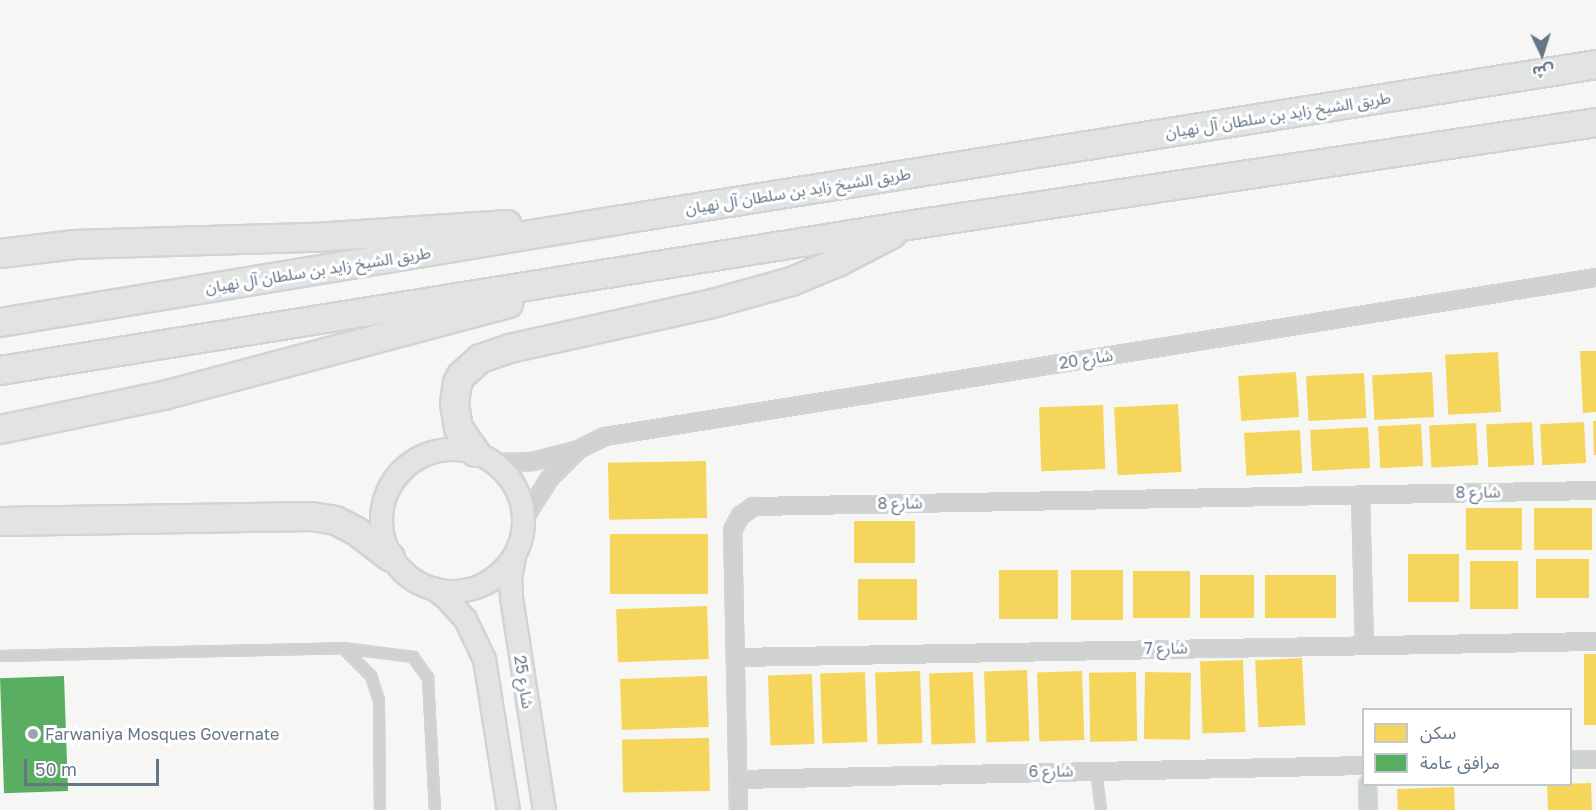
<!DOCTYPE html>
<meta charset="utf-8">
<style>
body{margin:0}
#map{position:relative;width:1596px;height:810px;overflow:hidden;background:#f6f7f5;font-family:"Golos Text","Noto Sans Arabic",sans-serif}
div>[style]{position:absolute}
.homes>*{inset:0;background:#f6d55c;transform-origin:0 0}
.public>*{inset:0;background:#5aae61;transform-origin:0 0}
.roads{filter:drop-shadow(2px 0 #d1d4d5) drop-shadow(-2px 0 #d1d4d5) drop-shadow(0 2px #d1d4d5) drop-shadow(0 -2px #d1d4d5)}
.lane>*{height:8px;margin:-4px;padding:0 4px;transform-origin:4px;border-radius:4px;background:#d0d2d2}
.street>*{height:15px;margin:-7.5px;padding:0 7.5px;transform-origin:7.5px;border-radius:7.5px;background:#d0d2d2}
.secondary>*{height:21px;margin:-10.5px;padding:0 10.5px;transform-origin:10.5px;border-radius:10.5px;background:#e2e3e3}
.secondary>.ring{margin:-10.5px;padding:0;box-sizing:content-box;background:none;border:21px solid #e2e3e3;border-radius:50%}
.highway>*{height:27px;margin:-13.5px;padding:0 13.5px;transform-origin:13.5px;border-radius:13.5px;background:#e2e3e3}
.dots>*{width:16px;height:16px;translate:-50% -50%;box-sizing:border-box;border:3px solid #fff;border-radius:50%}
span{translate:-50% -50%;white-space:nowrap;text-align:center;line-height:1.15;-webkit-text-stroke:6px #fff;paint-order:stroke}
.street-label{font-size:16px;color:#657687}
.poi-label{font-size:16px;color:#657687}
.left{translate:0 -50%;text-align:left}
.legend{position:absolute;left:1362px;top:708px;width:210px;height:78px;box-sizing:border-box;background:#fff;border:2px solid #c1c8cf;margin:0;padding:8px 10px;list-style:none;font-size:18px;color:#657687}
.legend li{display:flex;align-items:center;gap:12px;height:30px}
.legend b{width:30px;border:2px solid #c1c8cf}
.north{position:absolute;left:1512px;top:24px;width:60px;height:60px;-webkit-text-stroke:4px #fff;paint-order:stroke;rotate:176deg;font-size:16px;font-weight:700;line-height:24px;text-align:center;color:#657687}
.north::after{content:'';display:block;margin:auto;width:21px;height:27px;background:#657687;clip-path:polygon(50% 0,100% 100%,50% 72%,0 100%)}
.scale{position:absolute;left:24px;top:759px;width:135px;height:27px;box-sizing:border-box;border:3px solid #657687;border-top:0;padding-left:8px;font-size:18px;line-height:21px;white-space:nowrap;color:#657687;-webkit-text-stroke:4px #fff;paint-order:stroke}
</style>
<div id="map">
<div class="homes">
<i style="clip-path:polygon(1580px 351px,1596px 351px,1596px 412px,1583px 413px)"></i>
<i style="left:1498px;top:352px;width:60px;height:53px;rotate:87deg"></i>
<i style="left:1296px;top:372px;width:45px;height:58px;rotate:86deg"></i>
<i style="left:1432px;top:372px;width:45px;height:60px;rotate:87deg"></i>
<i style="left:1364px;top:373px;width:45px;height:58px;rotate:87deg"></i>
<i style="left:1178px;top:404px;width:68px;height:64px;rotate:87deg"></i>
<i style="left:1103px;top:405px;width:64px;height:64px;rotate:88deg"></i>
<i style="clip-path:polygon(1593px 421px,1596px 421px,1596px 455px,1594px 455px)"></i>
<i style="left:1532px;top:422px;width:43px;height:46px;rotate:87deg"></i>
<i style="left:1584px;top:422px;width:41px;height:44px;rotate:87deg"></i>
<i style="left:1476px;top:423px;width:42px;height:47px;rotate:87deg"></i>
<i style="left:1421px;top:424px;width:42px;height:43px;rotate:87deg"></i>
<i style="left:1368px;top:427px;width:41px;height:58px;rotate:87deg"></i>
<i style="left:1300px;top:430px;width:43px;height:56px;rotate:87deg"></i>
<i style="left:706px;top:461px;width:57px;height:98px;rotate:89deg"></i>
<i style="left:1466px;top:508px;width:56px;height:42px"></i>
<i style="left:1534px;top:508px;width:58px;height:42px"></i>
<i style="left:854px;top:521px;width:61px;height:42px"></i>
<i style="left:708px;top:534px;width:60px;height:98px;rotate:90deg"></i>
<i style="left:1408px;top:554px;width:51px;height:48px"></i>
<i style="left:1589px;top:559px;width:39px;height:53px;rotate:90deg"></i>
<i style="left:1470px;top:561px;width:48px;height:48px"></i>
<i style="left:999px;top:570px;width:59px;height:49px"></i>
<i style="left:1071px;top:570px;width:52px;height:50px"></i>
<i style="left:1133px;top:571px;width:57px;height:47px"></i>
<i style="left:1200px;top:575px;width:54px;height:43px"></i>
<i style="left:1336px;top:575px;width:43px;height:71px;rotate:90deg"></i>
<i style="left:917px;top:579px;width:41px;height:59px;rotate:90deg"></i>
<i style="left:707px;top:606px;width:53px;height:91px;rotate:88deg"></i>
<i style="left:1584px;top:654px;width:12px;height:71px"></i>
<i style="left:1302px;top:658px;width:67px;height:47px;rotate:87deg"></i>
<i style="left:1243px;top:660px;width:72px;height:43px;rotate:88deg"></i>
<i style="left:1027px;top:670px;width:71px;height:43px;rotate:88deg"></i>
<i style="left:920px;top:671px;width:72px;height:45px;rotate:88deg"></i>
<i style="left:1082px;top:671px;width:69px;height:45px;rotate:88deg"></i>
<i style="left:865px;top:672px;width:70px;height:45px;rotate:88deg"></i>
<i style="left:973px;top:672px;width:71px;height:44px;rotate:88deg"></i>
<i style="left:1136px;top:672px;width:69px;height:47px;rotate:89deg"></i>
<i style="left:1145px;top:672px;width:46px;height:67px;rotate:1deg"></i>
<i style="left:812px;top:674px;width:70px;height:44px;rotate:88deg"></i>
<i style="left:707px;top:676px;width:51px;height:87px;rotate:88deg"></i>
<i style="left:709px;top:738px;width:53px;height:87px;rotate:89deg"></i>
<i style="left:1591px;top:783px;width:27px;height:44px;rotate:88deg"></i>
<i style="left:1454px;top:787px;width:23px;height:57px;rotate:88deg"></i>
</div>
<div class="public">
<i style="left:64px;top:676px;width:115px;height:64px;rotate:88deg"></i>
</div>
<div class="roads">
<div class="lane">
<i style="left:343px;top:648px;width:71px;rotate:7.3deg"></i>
<i style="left:413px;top:657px;width:26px;rotate:54deg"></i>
<i style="left:428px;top:678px;width:132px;rotate:87deg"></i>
<i style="left:0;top:656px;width:343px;rotate:-1.3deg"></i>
<i style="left:343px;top:648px;width:40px;rotate:45deg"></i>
<i style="left:371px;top:676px;width:25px;rotate:72deg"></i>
<i style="left:379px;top:700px;width:110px;rotate:89.5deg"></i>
<i style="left:1096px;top:770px;width:40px;rotate:82.9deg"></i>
</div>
<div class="street">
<i style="left:493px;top:462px;width:39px;rotate:-1deg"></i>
<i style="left:532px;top:461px;width:44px;rotate:-14.3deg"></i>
<i style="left:1360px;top:495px;width:148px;rotate:88.5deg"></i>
<i style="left:523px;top:519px;width:49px;rotate:-57.6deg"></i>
<i style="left:549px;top:478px;width:41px;rotate:-45deg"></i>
<i style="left:578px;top:449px;width:30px;rotate:-26deg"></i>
<i style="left:605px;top:436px;width:1004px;rotate:-9.12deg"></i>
<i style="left:737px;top:657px;width:859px;rotate:-1.07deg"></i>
<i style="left:1570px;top:759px;width:26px"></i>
<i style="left:738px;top:779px;width:626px;rotate:-1.28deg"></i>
<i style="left:1367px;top:784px;width:26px;rotate:88deg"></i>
<i style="left:738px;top:810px;width:280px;rotate:-91.2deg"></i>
<i style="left:732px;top:530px;width:17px;rotate:-62deg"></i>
<i style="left:740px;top:515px;width:16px;rotate:-35deg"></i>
<i style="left:753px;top:506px;width:843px;rotate:-1.09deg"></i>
</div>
<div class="secondary">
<i class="ring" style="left:381px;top:449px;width:121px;height:121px"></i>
<i style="left:514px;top:556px;width:22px;rotate:100deg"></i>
<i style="left:510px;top:578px;width:19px;rotate:87deg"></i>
<i style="left:511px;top:597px;width:216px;rotate:81.2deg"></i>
<i style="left:433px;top:588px;width:15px;rotate:37deg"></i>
<i style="left:445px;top:597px;width:30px;rotate:48deg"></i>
<i style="left:465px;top:619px;width:44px;rotate:64.6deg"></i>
<i style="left:484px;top:659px;width:153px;rotate:81deg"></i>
</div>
<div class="highway">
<i style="left:0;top:253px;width:75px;rotate:-6.9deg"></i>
<i style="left:74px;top:244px;width:241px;rotate:-1.7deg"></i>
<i style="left:315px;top:237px;width:192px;rotate:-3.9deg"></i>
<i style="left:0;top:322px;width:630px;rotate:-9.4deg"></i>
<i style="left:622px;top:219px;width:986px;rotate:-9.04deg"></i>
<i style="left:0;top:370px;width:919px;rotate:-9.08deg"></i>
<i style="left:907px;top:225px;width:697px;rotate:-8.5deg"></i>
<i style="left:0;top:429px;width:167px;rotate:-11.8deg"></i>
<i style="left:163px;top:395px;width:357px;rotate:-14.9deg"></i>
<i style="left:475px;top:452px;width:29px;rotate:-125deg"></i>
<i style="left:458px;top:428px;width:25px;rotate:-99deg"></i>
<i style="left:454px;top:403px;width:21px;rotate:-82deg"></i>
<i style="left:457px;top:382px;width:8px;rotate:-60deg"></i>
<i style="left:461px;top:375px;width:25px;rotate:-42deg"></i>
<i style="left:480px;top:358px;width:31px;rotate:-19deg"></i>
<i style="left:509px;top:348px;width:208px;rotate:-12.5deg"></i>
<i style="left:712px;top:303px;width:82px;rotate:-15.6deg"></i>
<i style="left:791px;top:281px;width:52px;rotate:-22.6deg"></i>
<i style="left:839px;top:261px;width:59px;rotate:-27.4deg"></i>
<i style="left:0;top:521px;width:311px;rotate:-0.9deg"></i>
<i style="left:311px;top:516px;width:24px;rotate:9deg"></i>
<i style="left:335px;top:520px;width:22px;rotate:27deg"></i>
<i style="left:355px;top:530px;width:44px;rotate:37.6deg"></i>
</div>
</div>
<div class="dots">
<i style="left:33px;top:734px;background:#98a3ae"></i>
</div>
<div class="street-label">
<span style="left:1278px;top:115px;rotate:-9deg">طريق الشيخ زايد بن سلطان آل نهيان</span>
<span style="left:798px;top:191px;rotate:-9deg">طريق الشيخ زايد بن سلطان آل نهيان</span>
<span style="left:318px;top:270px;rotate:-9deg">طريق الشيخ زايد بن سلطان آل نهيان</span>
<span style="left:1086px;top:359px;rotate:-9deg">شارع 20</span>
<span style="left:1478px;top:492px;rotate:-1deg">شارع 8</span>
<span style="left:900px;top:503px;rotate:-1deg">شارع 8</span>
<span style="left:1166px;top:648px;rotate:-1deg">شارع 7</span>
<span style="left:524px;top:682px;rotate:81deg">شارع 25</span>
<span style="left:1051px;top:771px;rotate:-1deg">شارع 6</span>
</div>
<div class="poi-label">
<span class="left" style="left:45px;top:734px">Farwaniya Mosques Governate</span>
</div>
<ul class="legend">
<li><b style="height:16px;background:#f6d55c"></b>سكن</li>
<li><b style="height:16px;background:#5aae61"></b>مرافق عامة</li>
</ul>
<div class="north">ش</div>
<div class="scale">50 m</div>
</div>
